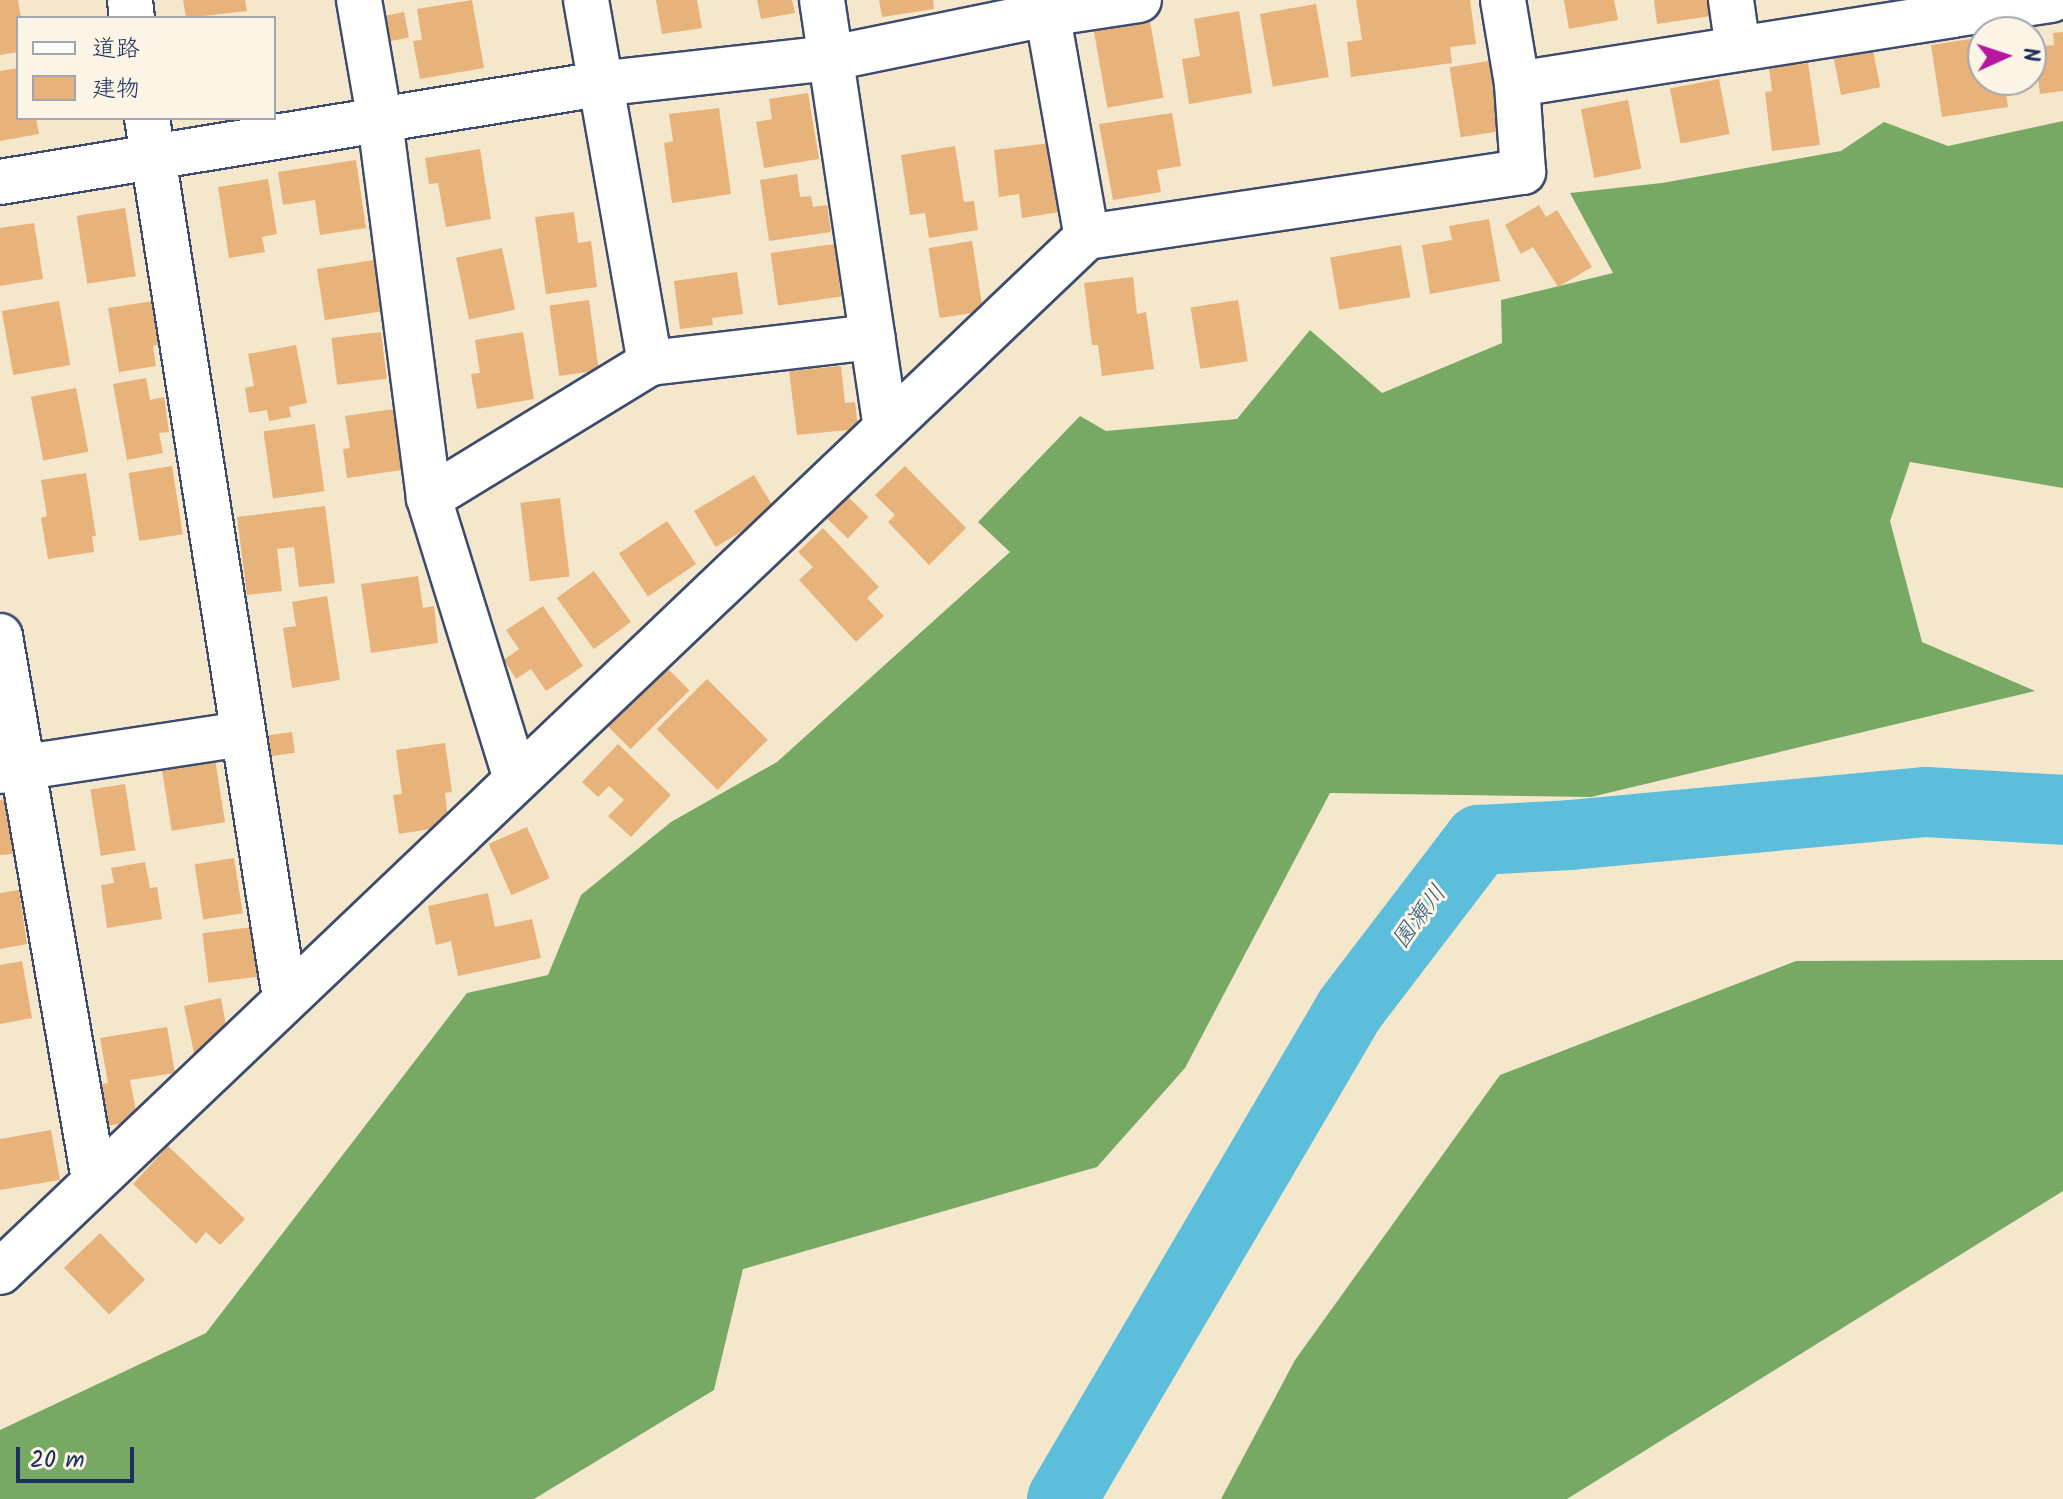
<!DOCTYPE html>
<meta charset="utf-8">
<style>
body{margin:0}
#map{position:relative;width:2063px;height:1499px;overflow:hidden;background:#f4e7cc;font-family:Kalam,"Klee One",sans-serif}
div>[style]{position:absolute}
.forest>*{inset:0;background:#78a964}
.river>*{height:70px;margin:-35px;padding:0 35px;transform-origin:35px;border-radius:35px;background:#5dbedb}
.building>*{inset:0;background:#e8b27b;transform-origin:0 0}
.roads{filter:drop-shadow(2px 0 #3c4b6e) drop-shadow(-2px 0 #3c4b6e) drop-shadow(0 2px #3c4b6e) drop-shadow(0 -2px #3c4b6e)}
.street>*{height:44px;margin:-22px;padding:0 22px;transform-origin:22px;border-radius:22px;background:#fff}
span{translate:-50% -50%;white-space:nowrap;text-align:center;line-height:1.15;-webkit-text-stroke:6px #fcf5e5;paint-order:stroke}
.water-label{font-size:24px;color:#2f5a84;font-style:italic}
.legend{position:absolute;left:16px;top:16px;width:260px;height:104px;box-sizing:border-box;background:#fcf5e5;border:2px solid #a2a6af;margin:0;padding:10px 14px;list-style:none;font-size:24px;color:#1b2f5e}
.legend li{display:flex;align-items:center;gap:16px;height:40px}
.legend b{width:40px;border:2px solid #a2a6af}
.north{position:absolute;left:1967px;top:16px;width:80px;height:80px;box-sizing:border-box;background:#fcf5e5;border:2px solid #a2a6af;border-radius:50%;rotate:87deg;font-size:22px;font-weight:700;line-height:32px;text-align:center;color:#1b2f5e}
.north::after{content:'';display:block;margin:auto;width:28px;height:36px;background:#b5179e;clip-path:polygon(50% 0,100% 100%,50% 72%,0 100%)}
.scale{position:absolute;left:16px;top:1447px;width:118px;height:36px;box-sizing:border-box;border:4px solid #1b2f5e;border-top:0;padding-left:10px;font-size:24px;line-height:28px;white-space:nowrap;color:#1b2f5e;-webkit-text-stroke:6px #fcf5e5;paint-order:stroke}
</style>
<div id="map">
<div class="forest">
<i style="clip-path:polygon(2063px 121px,2063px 488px,1910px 462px,1890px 521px,1922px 642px,2035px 691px,1591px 797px,1330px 793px,1185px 1068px,1097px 1167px,743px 1269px,714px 1390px,534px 1499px,0 1499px,0 1430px,206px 1333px,467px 993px,548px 975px,581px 895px,671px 822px,777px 762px,1010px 552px,978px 522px,1080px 416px,1106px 431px,1237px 419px,1310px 330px,1382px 393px,1502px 343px,1501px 300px,1613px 273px,1570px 193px,1662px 183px,1841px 151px,1884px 122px,1948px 146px)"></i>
<i style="clip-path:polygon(2063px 960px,2063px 1191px,1567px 1499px,1221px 1499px,1295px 1360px,1500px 1075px,1796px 961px)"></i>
</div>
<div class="river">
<i style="left:1062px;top:1499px;width:568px;rotate:-59.55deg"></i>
<i style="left:1350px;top:1009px;width:213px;rotate:-52.6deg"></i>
<i style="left:1479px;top:840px;width:91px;rotate:-3.1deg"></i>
<i style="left:1570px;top:835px;width:358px;rotate:-5.3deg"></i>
<i style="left:1926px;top:802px;width:137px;rotate:3.3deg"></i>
</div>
<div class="building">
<i style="clip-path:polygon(0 0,18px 0,21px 18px,18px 52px,0 55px)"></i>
<i style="clip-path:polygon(183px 0,245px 0,247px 11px,186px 18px)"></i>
<i style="clip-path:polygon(472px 0,484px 68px,420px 79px,413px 41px,422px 40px,417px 9px)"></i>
<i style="clip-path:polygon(656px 0,697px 0,702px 28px,662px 34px)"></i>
<i style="clip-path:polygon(757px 0,792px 0,795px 13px,761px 19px)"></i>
<i style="clip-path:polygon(879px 0,933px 0,934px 9px,882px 17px)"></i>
<i style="clip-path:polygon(1356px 0,1470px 0,1476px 44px,1450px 47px,1452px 63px,1351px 77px,1347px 42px,1362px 40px)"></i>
<i style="clip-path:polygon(1564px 0,1614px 0,1618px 20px,1569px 29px)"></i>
<i style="clip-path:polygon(1654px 0,1709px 0,1711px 16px,1657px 24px)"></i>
<i style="left:1316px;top:4px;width:74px;height:57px;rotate:80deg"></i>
<i style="clip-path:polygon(1239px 11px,1252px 93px,1189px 104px,1182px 59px,1200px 56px,1194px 19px)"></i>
<i style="left:404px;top:12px;width:26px;height:27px;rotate:79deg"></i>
<i style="left:1150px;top:21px;width:78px;height:57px;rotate:80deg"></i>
<i style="clip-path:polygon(2063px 32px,2063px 91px,2040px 94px,2034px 47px,2054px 45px,2053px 33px)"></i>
<i style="clip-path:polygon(1983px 37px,1983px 80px,2004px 80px,2008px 107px,1942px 117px,1931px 45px)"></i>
<i style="left:1873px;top:50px;width:38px;height:40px;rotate:79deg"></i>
<i style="left:1495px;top:60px;width:71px;height:46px;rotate:81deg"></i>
<i style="clip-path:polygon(1808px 63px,1820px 145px,1772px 151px,1765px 92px,1772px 91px,1769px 68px)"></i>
<i style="clip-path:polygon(18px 68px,18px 118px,36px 118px,39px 134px,0 141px,0 71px)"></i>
<i style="left:1719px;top:79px;width:56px;height:50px;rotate:79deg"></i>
<i style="clip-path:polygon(808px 93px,819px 159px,764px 168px,756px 122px,772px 119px,769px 99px)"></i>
<i style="left:1628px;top:100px;width:70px;height:48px;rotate:79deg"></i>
<i style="clip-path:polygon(719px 108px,731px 194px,672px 203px,664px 143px,673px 141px,669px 114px)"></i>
<i style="clip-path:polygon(1172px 113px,1181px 166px,1157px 170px,1161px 192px,1113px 200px,1099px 124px)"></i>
<i style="clip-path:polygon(1051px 143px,1060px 212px,1022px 218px,1019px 194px,999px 197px,994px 150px)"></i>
<i style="clip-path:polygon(955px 146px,964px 202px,974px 201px,978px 230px,929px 238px,925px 213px,910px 215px,901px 155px)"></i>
<i style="clip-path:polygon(480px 149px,491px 219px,446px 227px,438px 183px,429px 184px,425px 158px)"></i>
<i style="clip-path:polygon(356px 160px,366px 228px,320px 235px,315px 200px,283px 205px,278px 172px)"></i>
<i style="clip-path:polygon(797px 174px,800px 197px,811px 196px,813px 207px,827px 205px,831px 232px,769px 241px,760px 180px)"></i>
<i style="clip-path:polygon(268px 179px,277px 234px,262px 237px,265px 252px,229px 258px,218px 187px)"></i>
<i style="clip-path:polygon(1539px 205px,1546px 217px,1557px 210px,1592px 267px,1558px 287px,1533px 247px,1521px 254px,1505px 225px)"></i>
<i style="left:125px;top:208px;width:69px;height:49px;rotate:81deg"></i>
<i style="clip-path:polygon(574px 212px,578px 243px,591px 241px,597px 287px,546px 294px,535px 217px)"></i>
<i style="clip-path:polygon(1489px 219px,1500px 281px,1430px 294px,1422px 245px,1452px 240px,1449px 226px)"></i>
<i style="clip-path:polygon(34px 223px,43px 279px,0 286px,0 228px)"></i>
<i style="left:972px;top:241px;width:71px;height:44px;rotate:81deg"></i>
<i style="left:834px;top:244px;width:53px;height:64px;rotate:82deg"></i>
<i style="left:1401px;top:245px;width:53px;height:72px;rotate:80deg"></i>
<i style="left:502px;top:248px;width:63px;height:47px;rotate:78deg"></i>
<i style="left:380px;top:259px;width:52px;height:64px;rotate:81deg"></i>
<i style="clip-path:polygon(737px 272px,743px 314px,712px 318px,713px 325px,680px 329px,674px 281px)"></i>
<i style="clip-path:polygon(1133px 277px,1137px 314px,1146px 312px,1154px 369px,1102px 376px,1098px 345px,1092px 345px,1084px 283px)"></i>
<i style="left:589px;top:300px;width:71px;height:40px;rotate:82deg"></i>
<i style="left:1238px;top:300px;width:62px;height:48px;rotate:81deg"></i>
<i style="left:59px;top:301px;width:65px;height:58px;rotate:80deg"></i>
<i style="clip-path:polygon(153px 301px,160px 344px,153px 346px,156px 366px,119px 372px,108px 308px)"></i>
<i style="left:381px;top:332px;width:47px;height:50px;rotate:83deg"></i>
<i style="clip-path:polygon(523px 332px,534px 399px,477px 409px,471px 374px,480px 373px,475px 340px)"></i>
<i style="clip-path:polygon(296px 345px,307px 403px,289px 407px,291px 417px,269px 421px,267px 410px,249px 413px,245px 388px,254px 386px,248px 354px)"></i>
<i style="clip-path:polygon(841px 366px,845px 403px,855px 402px,858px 429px,797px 435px,789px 371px)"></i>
<i style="clip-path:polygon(146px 378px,150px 400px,164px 397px,169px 432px,159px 433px,163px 453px,127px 460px,113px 384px)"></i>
<i style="left:76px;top:388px;width:65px;height:46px;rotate:79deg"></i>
<i style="clip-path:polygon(394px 409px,402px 470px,347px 478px,343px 449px,350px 448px,345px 416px)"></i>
<i style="left:315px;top:424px;width:68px;height:52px;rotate:82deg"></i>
<i style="left:172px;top:466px;width:69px;height:44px;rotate:81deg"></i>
<i style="clip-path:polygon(905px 466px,966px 528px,929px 565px,888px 522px,895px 515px,875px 495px)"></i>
<i style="clip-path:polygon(86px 473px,96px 536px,92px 536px,94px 552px,48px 559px,41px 518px,47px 516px,41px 480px)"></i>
<i style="left:754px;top:475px;width:42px;height:70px;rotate:59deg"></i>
<i style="left:847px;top:496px;width:30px;height:30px;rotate:44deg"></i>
<i style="left:560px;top:498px;width:79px;height:40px;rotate:83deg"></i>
<i style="clip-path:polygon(325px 506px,335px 583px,299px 587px,294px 547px,277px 549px,282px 591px,247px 595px,237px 517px)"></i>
<i style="left:667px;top:521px;width:52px;height:58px;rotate:56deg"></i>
<i style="clip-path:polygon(823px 528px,879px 587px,867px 598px,884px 616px,856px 642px,799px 580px,813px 567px,798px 552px)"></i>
<i style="left:594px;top:571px;width:63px;height:46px;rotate:54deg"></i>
<i style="clip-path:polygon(418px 576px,423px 608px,434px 606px,438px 643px,371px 653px,361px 584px)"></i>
<i style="clip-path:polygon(327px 596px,340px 680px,292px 688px,283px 628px,296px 626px,292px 602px)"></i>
<i style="clip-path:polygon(543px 606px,583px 666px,546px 691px,531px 669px,516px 679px,504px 660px,519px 649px,506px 630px)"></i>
<i style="left:666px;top:667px;width:33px;height:83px;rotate:45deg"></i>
<i style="left:707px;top:679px;width:86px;height:71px;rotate:45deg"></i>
<i style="left:292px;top:732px;width:21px;height:24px;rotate:82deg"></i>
<i style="clip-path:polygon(445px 743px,452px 792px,445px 793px,449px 826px,399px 834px,393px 795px,402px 794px,396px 750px)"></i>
<i style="clip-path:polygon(618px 744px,671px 795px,631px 837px,608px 816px,624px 800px,609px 786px,598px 797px,582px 782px)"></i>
<i style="left:215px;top:759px;width:64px;height:54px;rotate:81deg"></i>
<i style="left:125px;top:784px;width:67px;height:35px;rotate:81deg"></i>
<i style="clip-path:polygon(7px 799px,13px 854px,0 855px,0 800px)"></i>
<i style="left:527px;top:827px;width:56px;height:42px;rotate:66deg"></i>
<i style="left:234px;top:858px;width:56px;height:40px;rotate:81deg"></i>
<i style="clip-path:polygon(145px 862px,150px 888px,157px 887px,162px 919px,107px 928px,101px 885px,114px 883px,111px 868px)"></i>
<i style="clip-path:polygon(19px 890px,27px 944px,0 949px,0 893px)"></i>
<i style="clip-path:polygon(488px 893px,495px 927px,532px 919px,541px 958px,458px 976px,451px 941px,436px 945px,428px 906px)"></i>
<i style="left:253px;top:927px;width:50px;height:51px;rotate:83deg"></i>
<i style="clip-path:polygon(22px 961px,32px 1018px,0 1024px,0 965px)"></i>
<i style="clip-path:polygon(221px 998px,226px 1026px,194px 1053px,184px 1006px)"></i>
<i style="clip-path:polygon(167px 1027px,175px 1073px,130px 1080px,138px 1121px,100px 1127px,92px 1086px,108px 1083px,100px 1038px)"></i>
<i style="clip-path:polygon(51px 1130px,60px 1180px,0 1190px,0 1139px)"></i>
<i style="clip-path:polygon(168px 1146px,245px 1219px,220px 1245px,206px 1232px,196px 1244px,133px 1184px)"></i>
<i style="left:100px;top:1233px;width:65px;height:50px;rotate:46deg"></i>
</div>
<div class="roads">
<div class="street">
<i style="left:130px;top:0;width:18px;rotate:84deg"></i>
<i style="left:359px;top:0;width:123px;rotate:80.2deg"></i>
<i style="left:380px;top:121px;width:380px;rotate:82.6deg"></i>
<i style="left:586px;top:0;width:369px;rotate:80deg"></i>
<i style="left:822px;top:0;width:432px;rotate:81.5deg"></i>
<i style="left:1045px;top:0;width:241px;rotate:80deg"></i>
<i style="left:1087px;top:237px;width:441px;rotate:-8.5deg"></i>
<i style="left:1523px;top:172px;width:88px;rotate:-93.9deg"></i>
<i style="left:1503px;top:0;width:85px;rotate:80.5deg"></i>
<i style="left:1517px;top:84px;width:440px;rotate:-9deg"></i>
<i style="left:1731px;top:0;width:49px;rotate:81.9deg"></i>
<i style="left:1950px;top:0;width:15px;rotate:82deg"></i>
<i style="left:1952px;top:15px;width:100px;rotate:-8.6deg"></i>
<i style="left:147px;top:118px;width:891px;rotate:81.09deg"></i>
<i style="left:0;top:182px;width:607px;rotate:-9.29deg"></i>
<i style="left:599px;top:84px;width:234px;rotate:-6.4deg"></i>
<i style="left:832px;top:58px;width:219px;rotate:-11.6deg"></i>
<i style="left:1047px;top:14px;width:93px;rotate:-8.7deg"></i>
<i style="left:0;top:636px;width:552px;rotate:80.2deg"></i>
<i style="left:0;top:771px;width:246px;rotate:-8.7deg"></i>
<i style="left:516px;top:779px;width:294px;rotate:-107.2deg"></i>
<i style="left:429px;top:498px;width:259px;rotate:-31.4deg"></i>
<i style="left:650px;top:363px;width:224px;rotate:-6.7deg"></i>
<i style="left:0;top:1272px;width:1501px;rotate:-43.6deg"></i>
</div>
</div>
<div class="water-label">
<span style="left:1420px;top:917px;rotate:-53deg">園瀬川</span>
</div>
<ul class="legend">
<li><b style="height:10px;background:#fff"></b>道路</li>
<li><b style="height:22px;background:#e8b27b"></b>建物</li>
</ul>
<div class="north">N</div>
<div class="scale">20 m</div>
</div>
